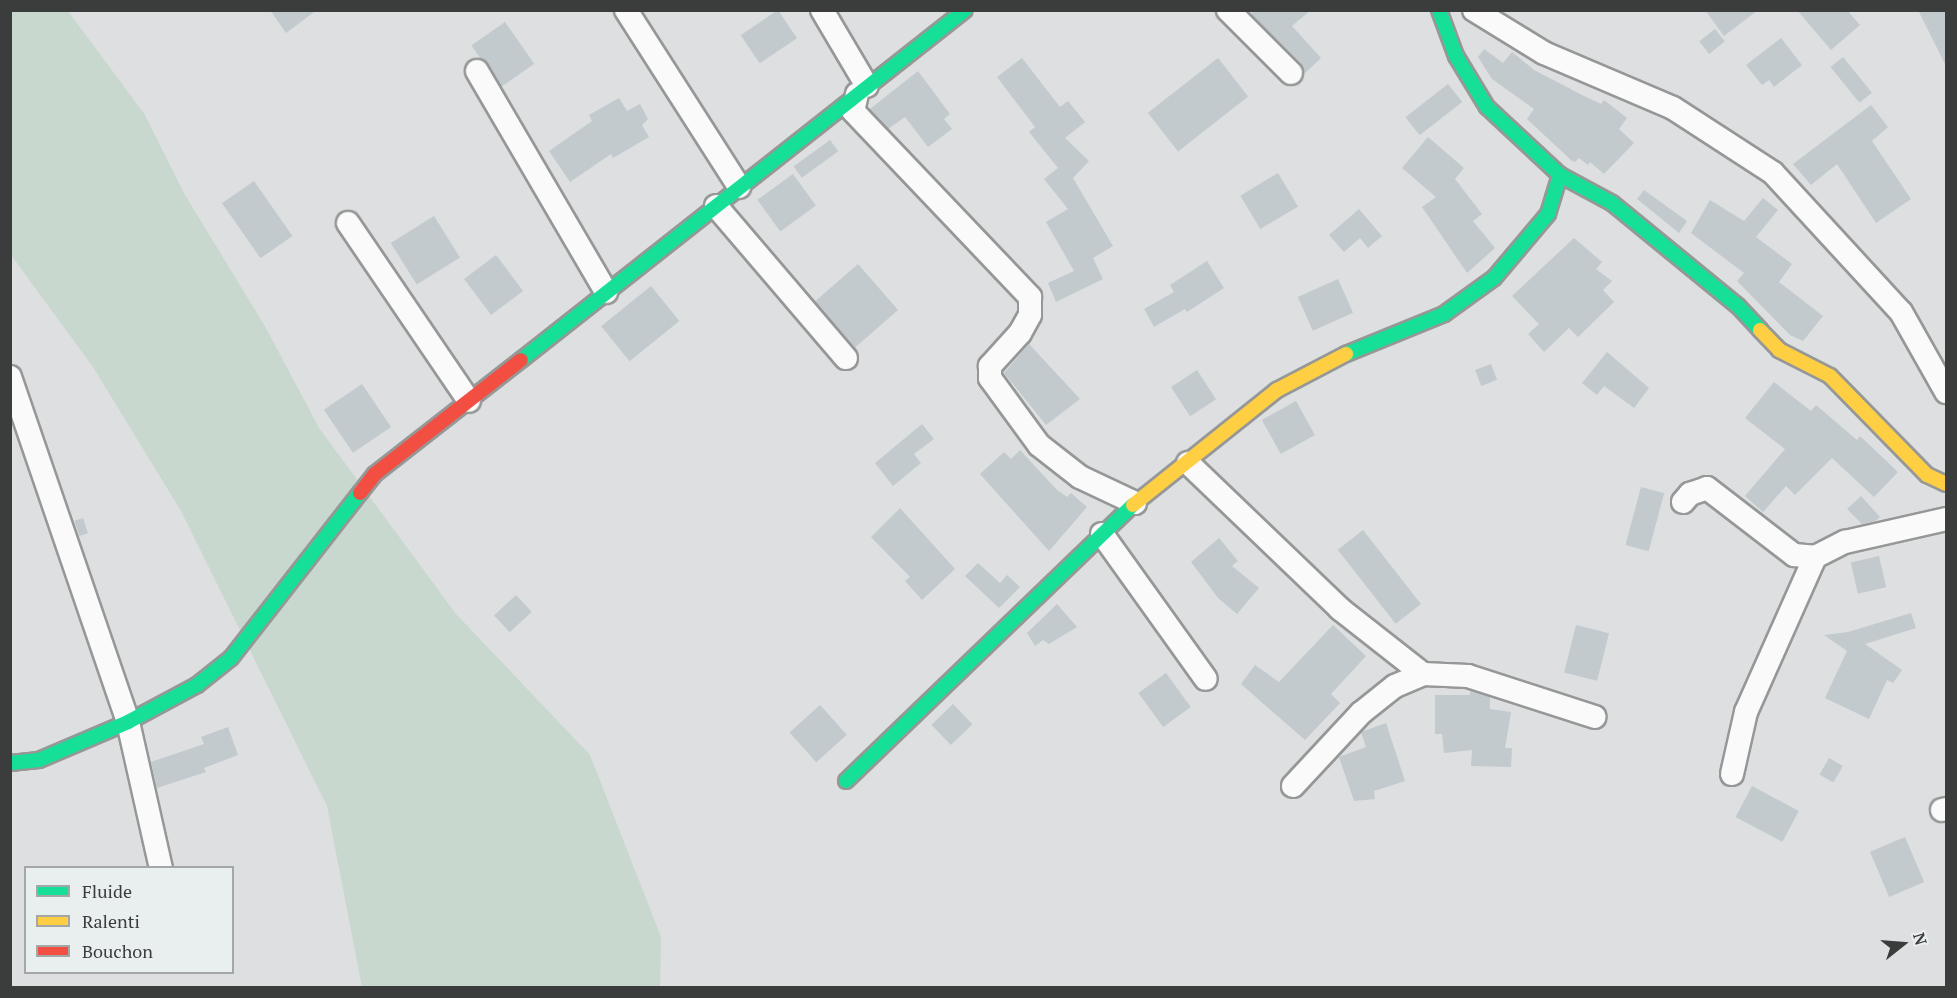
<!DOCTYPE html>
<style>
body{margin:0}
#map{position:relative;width:1957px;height:998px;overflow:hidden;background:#dddfe0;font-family:"PT Serif",serif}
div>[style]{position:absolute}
.green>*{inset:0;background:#c8d8ce}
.building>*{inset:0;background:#c2cacd;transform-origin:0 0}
.roads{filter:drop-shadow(2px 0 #969797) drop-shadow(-2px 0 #969797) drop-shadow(0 2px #969797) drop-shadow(0 -2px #969797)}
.street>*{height:22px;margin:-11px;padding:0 11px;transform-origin:11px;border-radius:11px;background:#fafafa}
.fast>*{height:14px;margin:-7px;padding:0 7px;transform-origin:7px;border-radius:7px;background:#16e098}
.slow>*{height:14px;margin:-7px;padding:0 7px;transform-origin:7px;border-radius:7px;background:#ffcf43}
.jam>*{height:14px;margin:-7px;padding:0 7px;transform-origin:7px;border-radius:7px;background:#f24e42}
span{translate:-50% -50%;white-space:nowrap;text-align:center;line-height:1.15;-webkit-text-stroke:4.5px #e9eeee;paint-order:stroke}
.frame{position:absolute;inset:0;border:12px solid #3b3d3d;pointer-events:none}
.legend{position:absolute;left:24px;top:866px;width:210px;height:108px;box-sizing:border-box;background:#e9eeee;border:2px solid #a3a7a7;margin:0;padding:8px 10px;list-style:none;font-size:18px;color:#3b3d3d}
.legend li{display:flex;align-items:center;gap:12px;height:30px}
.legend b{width:30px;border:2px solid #a3a7a7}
.north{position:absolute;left:1873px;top:914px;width:60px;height:60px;-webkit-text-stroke:4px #e9eeee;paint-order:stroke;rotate:73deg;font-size:16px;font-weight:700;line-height:24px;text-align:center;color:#3b3d3d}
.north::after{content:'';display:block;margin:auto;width:21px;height:27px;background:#3b3d3d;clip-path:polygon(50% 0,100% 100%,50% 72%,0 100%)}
</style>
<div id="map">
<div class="green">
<i style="clip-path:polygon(10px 11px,68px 11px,145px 115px,185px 195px,266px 328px,319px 428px,456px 614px,590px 755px,661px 937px,660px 987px,362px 987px,327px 806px,181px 511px,93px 367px,11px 255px)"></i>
</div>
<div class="building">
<i style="clip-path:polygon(270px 10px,317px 10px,286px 33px)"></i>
<i style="left:778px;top:10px;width:34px;height:45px;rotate:56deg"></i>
<i style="clip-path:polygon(1255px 10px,1311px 10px,1292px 26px,1321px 58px,1304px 74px,1301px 63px,1251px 14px)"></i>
<i style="clip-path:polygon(1705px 10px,1758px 10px,1724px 36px)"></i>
<i style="clip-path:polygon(1797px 10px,1847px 10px,1860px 25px,1831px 50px)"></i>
<i style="clip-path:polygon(1918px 10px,1947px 10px,1947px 68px)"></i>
<i style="left:505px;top:22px;width:51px;height:41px;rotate:55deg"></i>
<i style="left:1715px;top:29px;width:16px;height:20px;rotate:52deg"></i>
<i style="clip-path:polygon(1781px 38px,1802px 65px,1774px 87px,1769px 80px,1762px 85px,1746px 65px)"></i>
<i style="clip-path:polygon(1484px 49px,1503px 63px,1512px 52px,1534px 70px,1584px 96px,1601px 104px,1604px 100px,1627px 118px,1619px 129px,1634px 143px,1604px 174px,1590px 162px,1588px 165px,1579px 158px,1575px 162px,1571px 160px,1527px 119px,1534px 109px,1492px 79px,1478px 57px)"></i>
<i style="left:1843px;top:57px;width:46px;height:16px;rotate:51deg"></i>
<i style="clip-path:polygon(1022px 58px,1060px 107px,1068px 101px,1085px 122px,1065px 138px,1089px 161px,1073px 178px,1113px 246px,1093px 258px,1103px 279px,1056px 302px,1048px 283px,1074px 271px,1046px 222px,1068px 209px,1044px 179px,1058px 168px,1029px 132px,1035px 127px,997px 77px)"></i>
<i style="left:1218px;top:58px;width:49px;height:89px;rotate:52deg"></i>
<i style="clip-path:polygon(918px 71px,950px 114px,944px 119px,952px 129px,928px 147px,905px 117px,888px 129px,870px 109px)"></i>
<i style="left:1448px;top:84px;width:23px;height:54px;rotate:52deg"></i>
<i style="clip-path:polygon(619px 98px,627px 111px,640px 104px,648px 119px,642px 125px,649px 137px,613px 158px,611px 154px,570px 182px,549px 151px,592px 121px,589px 115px)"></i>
<i style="clip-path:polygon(1871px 105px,1888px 127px,1872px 141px,1911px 199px,1876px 223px,1837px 164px,1811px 185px,1793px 164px)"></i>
<i style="clip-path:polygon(1428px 137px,1464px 168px,1455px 179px,1482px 214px,1473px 221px,1495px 248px,1467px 273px,1422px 207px,1436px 197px,1402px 168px)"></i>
<i style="left:830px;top:140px;width:14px;height:45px;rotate:54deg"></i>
<i style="left:1278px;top:173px;width:39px;height:44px;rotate:59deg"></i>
<i style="left:793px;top:174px;width:39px;height:44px;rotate:54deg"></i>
<i style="left:254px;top:181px;width:67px;height:39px;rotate:55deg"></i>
<i style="clip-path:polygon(1644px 190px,1687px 221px,1679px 233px,1637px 199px)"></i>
<i style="clip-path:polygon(1763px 198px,1778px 210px,1756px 237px,1792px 264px,1779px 282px,1823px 316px,1803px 341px,1790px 335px,1737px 281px,1744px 273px,1691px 233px,1710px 200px,1744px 221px)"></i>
<i style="clip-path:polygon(1359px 209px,1382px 236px,1368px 248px,1360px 238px,1344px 252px,1329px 235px)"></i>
<i style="left:434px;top:216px;width:49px;height:51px;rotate:58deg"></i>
<i style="clip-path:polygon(1574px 238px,1602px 262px,1596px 269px,1612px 281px,1603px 290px,1614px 302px,1578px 337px,1569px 328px,1544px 352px,1528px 334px,1539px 324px,1512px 296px)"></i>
<i style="left:496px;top:255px;width:45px;height:40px;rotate:53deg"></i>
<i style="clip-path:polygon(1207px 261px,1224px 288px,1187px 312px,1185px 309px,1154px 327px,1144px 309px,1174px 292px,1170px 285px)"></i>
<i style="left:858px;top:264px;width:61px;height:57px;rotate:49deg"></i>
<i style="left:1338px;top:279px;width:37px;height:44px;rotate:66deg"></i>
<i style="left:651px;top:286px;width:45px;height:64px;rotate:51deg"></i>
<i style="clip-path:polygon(1029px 344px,1080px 399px,1046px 425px,1004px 373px)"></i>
<i style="clip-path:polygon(1607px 352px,1649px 388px,1634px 408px,1604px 386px,1597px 395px,1582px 383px)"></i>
<i style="left:1491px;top:364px;width:17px;height:17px;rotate:69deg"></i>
<i style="left:1197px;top:370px;width:35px;height:31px;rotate:57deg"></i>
<i style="clip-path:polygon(1774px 382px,1811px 411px,1816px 405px,1857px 440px,1860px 436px,1898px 472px,1874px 497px,1832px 458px,1795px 495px,1786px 486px,1763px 512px,1745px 496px,1785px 449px,1745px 418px)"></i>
<i style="left:362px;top:384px;width:52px;height:46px;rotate:56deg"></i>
<i style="left:1296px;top:401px;width:39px;height:39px;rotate:61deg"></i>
<i style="clip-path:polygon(922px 424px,934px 439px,914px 454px,921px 463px,893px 486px,875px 463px)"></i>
<i style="clip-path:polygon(1020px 450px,1056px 489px,1067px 497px,1071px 493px,1087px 507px,1049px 551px,980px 474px,1004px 452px,1011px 459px)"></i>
<i style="left:1641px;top:487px;width:24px;height:60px;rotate:15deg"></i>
<i style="clip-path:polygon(1861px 496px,1880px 517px,1875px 521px,1862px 524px,1847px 509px)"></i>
<i style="clip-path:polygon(900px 508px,955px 569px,922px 600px,905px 581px,910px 577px,871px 537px)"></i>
<i style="left:83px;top:518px;width:16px;height:9px;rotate:72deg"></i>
<i style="left:1363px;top:530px;width:94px;height:32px;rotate:52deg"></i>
<i style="clip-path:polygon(1219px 538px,1238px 561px,1232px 566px,1259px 588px,1237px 614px,1218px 598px,1191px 562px)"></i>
<i style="left:1879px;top:556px;width:32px;height:29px;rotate:77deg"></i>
<i style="clip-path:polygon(978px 563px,1000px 583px,1007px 575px,1020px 587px,999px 608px,965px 576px)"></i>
<i style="left:516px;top:595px;width:23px;height:30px;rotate:47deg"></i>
<i style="clip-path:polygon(1057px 604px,1077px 627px,1049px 644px,1043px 640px,1035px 646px,1027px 633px)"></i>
<i style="clip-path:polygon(1911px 613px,1916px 628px,1865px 644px,1902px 670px,1893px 683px,1887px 680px,1869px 719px,1825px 698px,1847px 651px,1824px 635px,1848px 632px)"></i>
<i style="clip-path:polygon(1333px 625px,1366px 656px,1331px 694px,1340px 703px,1305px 740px,1241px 684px,1255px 665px,1279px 682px)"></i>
<i style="left:1576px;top:625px;width:34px;height:49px;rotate:14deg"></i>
<i style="left:1166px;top:673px;width:42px;height:34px;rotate:54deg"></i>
<i style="clip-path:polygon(1470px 691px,1490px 697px,1490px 709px,1511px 712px,1505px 748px,1512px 748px,1511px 767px,1471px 766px,1472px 750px,1444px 753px,1442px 734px,1435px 734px,1435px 695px,1470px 695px)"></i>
<i style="left:953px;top:704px;width:28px;height:30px;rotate:46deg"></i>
<i style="left:820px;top:705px;width:40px;height:41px;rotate:48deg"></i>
<i style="clip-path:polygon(1386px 723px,1405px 781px,1374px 791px,1375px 799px,1354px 801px,1339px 757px,1366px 747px,1361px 732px)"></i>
<i style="clip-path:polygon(228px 727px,238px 755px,204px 768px,206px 772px,157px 788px,151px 762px,204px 744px,201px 737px)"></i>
<i style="left:1829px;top:758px;width:16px;height:19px;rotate:30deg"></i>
<i style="left:1752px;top:786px;width:53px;height:35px;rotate:28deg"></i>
<i style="left:1905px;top:837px;width:49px;height:38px;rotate:67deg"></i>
</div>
<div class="roads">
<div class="street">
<i style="left:626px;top:10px;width:210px;rotate:57.4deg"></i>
<i style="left:822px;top:10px;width:88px;rotate:59.4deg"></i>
<i style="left:1228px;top:10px;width:89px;rotate:45deg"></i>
<i style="left:1474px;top:10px;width:82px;rotate:31.6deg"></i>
<i style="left:1544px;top:53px;width:140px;rotate:23.1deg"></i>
<i style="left:1673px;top:108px;width:119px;rotate:33deg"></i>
<i style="left:1773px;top:173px;width:189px;rotate:47.4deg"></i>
<i style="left:1901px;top:312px;width:92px;rotate:60.6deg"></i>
<i style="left:477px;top:71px;width:256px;rotate:59.7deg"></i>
<i style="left:857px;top:94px;width:17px;rotate:103deg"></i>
<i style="left:853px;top:111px;width:257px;rotate:46.4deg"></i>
<i style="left:1030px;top:297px;width:18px;rotate:90deg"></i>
<i style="left:1030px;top:315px;width:21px;rotate:119deg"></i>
<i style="left:1020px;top:333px;width:45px;rotate:132.3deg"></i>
<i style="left:990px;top:366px;width:12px;rotate:90deg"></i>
<i style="left:990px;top:378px;width:83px;rotate:53.8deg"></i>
<i style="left:1039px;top:445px;width:52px;rotate:38deg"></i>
<i style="left:1080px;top:477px;width:61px;rotate:25.3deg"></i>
<i style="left:716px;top:206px;width:200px;rotate:49.5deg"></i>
<i style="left:348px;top:223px;width:215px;rotate:55.8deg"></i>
<i style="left:10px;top:377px;width:365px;rotate:71.1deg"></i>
<i style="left:128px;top:722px;width:150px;rotate:77.3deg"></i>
<i style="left:1188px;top:463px;width:211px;rotate:43.8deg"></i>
<i style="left:1340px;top:609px;width:105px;rotate:38.1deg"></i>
<i style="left:1683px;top:502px;width:11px;rotate:-49deg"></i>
<i style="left:1690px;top:494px;width:18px;rotate:-19deg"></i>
<i style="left:1707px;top:488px;width:110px;rotate:37.6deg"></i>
<i style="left:1794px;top:555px;width:21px;rotate:5deg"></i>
<i style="left:1815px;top:557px;width:34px;rotate:-27deg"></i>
<i style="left:1845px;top:542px;width:104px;rotate:-12.8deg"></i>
<i style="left:1102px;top:534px;width:178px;rotate:54.4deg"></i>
<i style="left:1732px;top:774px;width:64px;rotate:-77.3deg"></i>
<i style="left:1746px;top:712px;width:170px;rotate:-66deg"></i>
<i style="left:1293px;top:786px;width:100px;rotate:-47deg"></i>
<i style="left:1361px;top:713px;width:43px;rotate:-38.5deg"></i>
<i style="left:1395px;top:686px;width:30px;rotate:-23deg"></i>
<i style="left:1423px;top:674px;width:45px;rotate:2.5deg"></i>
<i style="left:1468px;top:676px;width:133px;rotate:17.9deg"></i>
<i style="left:1942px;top:810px;width:4px;rotate:-14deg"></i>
</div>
<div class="fast">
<i style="left:1439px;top:10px;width:49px;rotate:69.7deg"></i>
<i style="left:1456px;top:56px;width:60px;rotate:58.7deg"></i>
<i style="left:1487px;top:107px;width:100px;rotate:43deg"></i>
<i style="left:1560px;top:175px;width:59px;rotate:28.3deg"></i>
<i style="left:1612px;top:203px;width:163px;rotate:39.3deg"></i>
<i style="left:1738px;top:306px;width:33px;rotate:47deg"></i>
<i style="left:1346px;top:354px;width:106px;rotate:-22.2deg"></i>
<i style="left:1444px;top:314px;width:62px;rotate:-35.8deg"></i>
<i style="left:1494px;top:278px;width:84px;rotate:-49.8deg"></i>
<i style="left:1548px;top:214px;width:41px;rotate:-72.9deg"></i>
<i style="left:521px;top:360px;width:565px;rotate:-38.25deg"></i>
<i style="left:10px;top:763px;width:29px;rotate:-6deg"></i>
<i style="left:39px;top:760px;width:97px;rotate:-23.1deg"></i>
<i style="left:128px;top:722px;width:78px;rotate:-28.2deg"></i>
<i style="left:197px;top:685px;width:43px;rotate:-38.5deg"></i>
<i style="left:231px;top:658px;width:209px;rotate:-52deg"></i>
<i style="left:846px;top:781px;width:398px;rotate:-43.9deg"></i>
</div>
<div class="slow">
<i style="left:1760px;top:330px;width:28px;rotate:46deg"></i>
<i style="left:1779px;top:350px;width:57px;rotate:27deg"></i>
<i style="left:1830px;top:376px;width:139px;rotate:45.6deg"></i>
<i style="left:1927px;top:475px;width:21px;rotate:25deg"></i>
<i style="left:1133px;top:505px;width:184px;rotate:-38.6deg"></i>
<i style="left:1277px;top:390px;width:78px;rotate:-27.6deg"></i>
</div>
<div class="jam">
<i style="left:360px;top:493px;width:24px;rotate:-52deg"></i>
<i style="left:375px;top:474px;width:185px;rotate:-38deg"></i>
</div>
</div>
<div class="frame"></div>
<ul class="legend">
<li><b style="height:8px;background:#16e098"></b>Fluide</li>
<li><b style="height:8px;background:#ffcf43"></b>Ralenti</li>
<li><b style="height:8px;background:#f24e42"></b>Bouchon</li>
</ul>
<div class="north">N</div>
</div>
